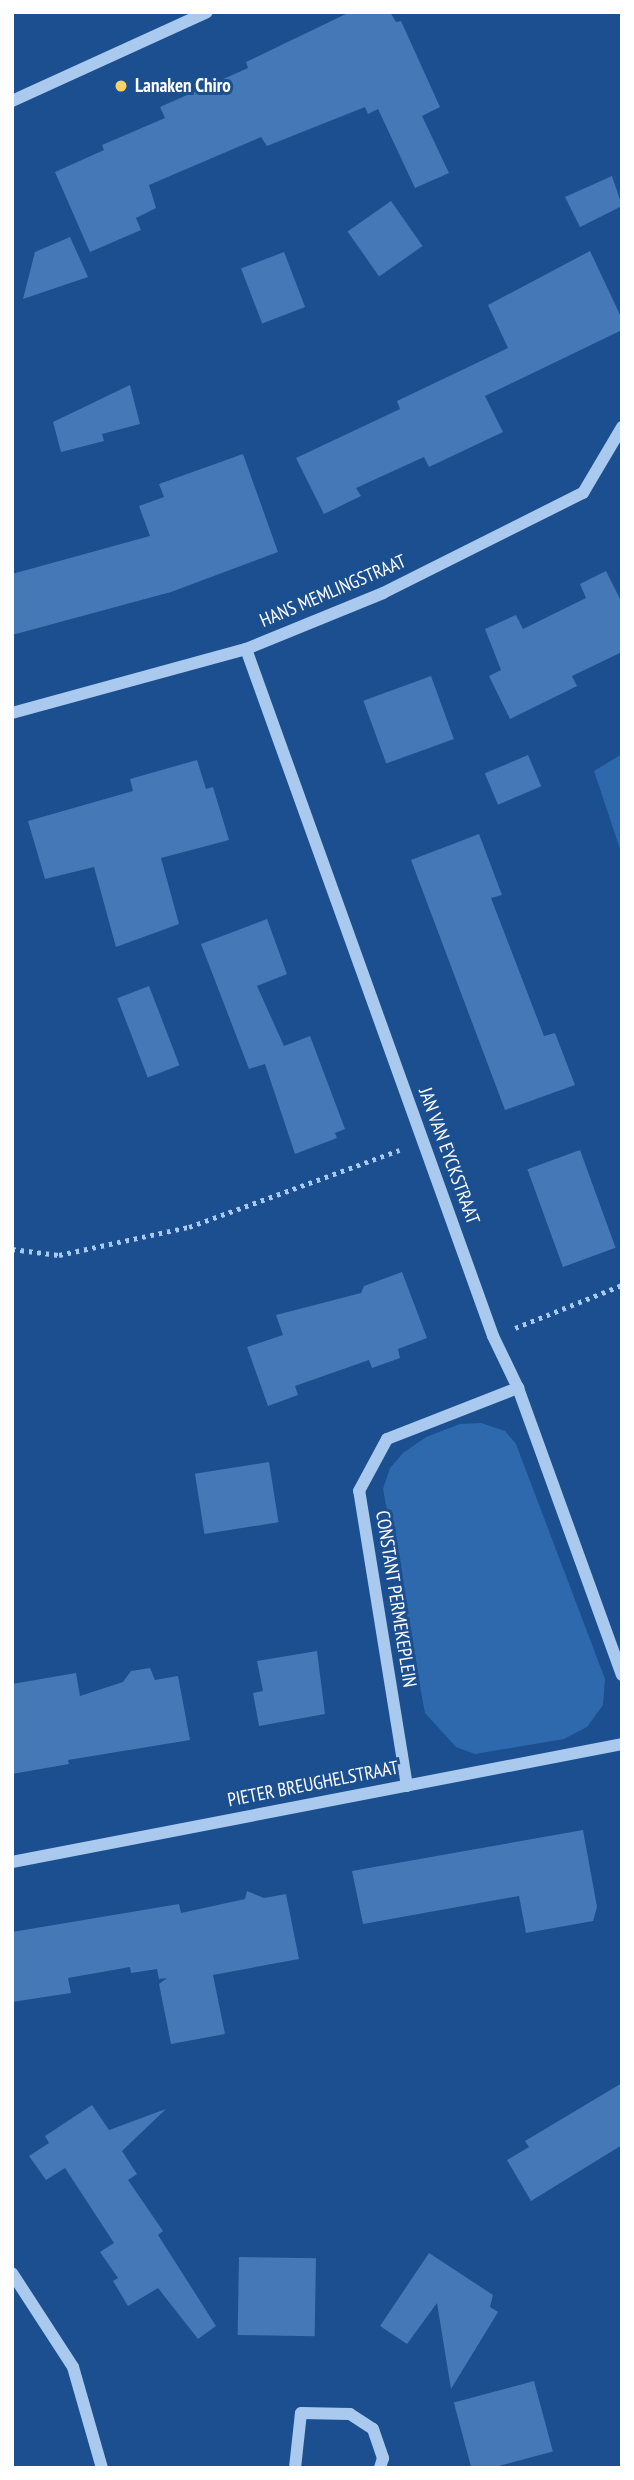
<!DOCTYPE html>
<style>
body{margin:0}
#map{position:relative;width:634px;height:2480px;overflow:hidden;background:#1b4f8f;font-family:"PT Sans Narrow",sans-serif}
div>[style]{position:absolute}
.green>*{inset:0;background:#2e69ad}
.building>*{inset:0;background:#4478b7;transform-origin:0 0}
.path>*{height:4.5px;margin-top:-2.25px;transform-origin:0;background:repeating-linear-gradient(90deg,#a9c9ee 0 3.5px,transparent 0 8.5px)}
.minor>*{height:12px;margin:-6px;padding:0 6px;transform-origin:6px;border-radius:6px;background:#a9c9ee}
.dots>*{width:19px;height:19px;translate:-50% -50%;box-sizing:border-box;border:4px solid #1b4f8f;border-radius:50%}
span{translate:-50% -50%;white-space:nowrap;text-align:center;line-height:1.15;-webkit-text-stroke:6px #1b4f8f;paint-order:stroke}
.poi-label{font-size:19px;color:#fff;font-weight:700}
.left{translate:0 -50%;text-align:left}
.street-label{font-size:19px;color:#fff}
.frame{position:absolute;inset:0;border:14px solid #fff;pointer-events:none}
</style>
<div id="map">
<div class="green">
<i style="clip-path:polygon(622px 754px,622px 855px,594px 771px)"></i>
<i style="clip-path:polygon(481px 1423px,505px 1431px,516px 1444px,605px 1679px,603px 1705px,587px 1727px,564px 1739px,475px 1754px,456px 1747px,425px 1713px,383px 1489px,390px 1468px,403px 1453px,426px 1437px,460px 1424px)"></i>
</div>
<div class="building">
<i style="clip-path:polygon(350px 12px,390px 12px,396px 22px,401px 21px,440px 107px,422px 116px,449px 173px,415px 188px,378px 109px,368px 114px,365px 107px,267px 146px,261px 137px,149px 185px,156px 208px,136px 218px,141px 230px,90px 252px,55px 172px,104px 150px,102px 145px,165px 118px,160px 107px,248px 68px,246px 62px)"></i>
<i style="clip-path:polygon(612px 176px,622px 206px,580px 227px,565px 197px)"></i>
<i style="left:391px;top:201px;width:55px;height:53px;rotate:55deg"></i>
<i style="clip-path:polygon(70px 237px,88px 277px,23px 299px,35px 252px)"></i>
<i style="clip-path:polygon(590px 251px,622px 319px,622px 330px,485px 396px,503px 432px,429px 467px,424px 457px,356px 488px,361px 496px,324px 514px,296px 458px,400px 409px,397px 401px,508px 348px,488px 305px)"></i>
<i style="left:284px;top:252px;width:59px;height:46px;rotate:69deg"></i>
<i style="clip-path:polygon(130px 385px,140px 424px,102px 434px,104px 441px,61px 452px,53px 422px)"></i>
<i style="clip-path:polygon(243px 454px,278px 552px,171px 592px,12px 635px,12px 574px,150px 536px,139px 506px,164px 497px,159px 484px)"></i>
<i style="clip-path:polygon(606px 571px,622px 603px,622px 652px,572px 676px,577px 686px,510px 719px,489px 676px,501px 670px,485px 629px,516px 615px,523px 629px,586px 598px,580px 584px)"></i>
<i style="left:431px;top:676px;width:67px;height:72px;rotate:70deg"></i>
<i style="left:528px;top:755px;width:34px;height:47px;rotate:67deg"></i>
<i style="clip-path:polygon(197px 760px,206px 789px,213px 787px,229px 840px,161px 858px,179px 924px,116px 947px,94px 867px,45px 879px,28px 821px,133px 791px,130px 779px)"></i>
<i style="clip-path:polygon(479px 834px,502px 895px,491px 898px,544px 1036px,555px 1033px,575px 1085px,505px 1110px,411px 860px)"></i>
<i style="clip-path:polygon(267px 919px,287px 974px,257px 986px,284px 1046px,310px 1036px,345px 1129px,335px 1133px,337px 1138px,295px 1154px,265px 1064px,249px 1069px,201px 944px)"></i>
<i style="left:149px;top:986px;width:85px;height:34px;rotate:69deg"></i>
<i style="left:580px;top:1150px;width:104px;height:56px;rotate:70deg"></i>
<i style="clip-path:polygon(402px 1272px,427px 1338px,398px 1349px,400px 1358px,372px 1368px,369px 1360px,295px 1386px,298px 1395px,268px 1406px,247px 1347px,283px 1335px,276px 1315px,361px 1293px,364px 1286px)"></i>
<i style="left:269px;top:1462px;width:61px;height:75px;rotate:81deg"></i>
<i style="clip-path:polygon(317px 1651px,325px 1714px,259px 1726px,253px 1693px,263px 1691px,257px 1661px)"></i>
<i style="clip-path:polygon(150px 1668px,155px 1680px,178px 1676px,190px 1740px,68px 1760px,69px 1764px,12px 1774px,12px 1684px,76px 1673px,80px 1696px,123px 1682px,131px 1671px)"></i>
<i style="clip-path:polygon(583px 1830px,597px 1907px,593px 1921px,526px 1933px,519px 1896px,363px 1924px,352px 1871px)"></i>
<i style="clip-path:polygon(247px 1891px,264px 1898px,286px 1894px,299px 1959px,213px 1975px,225px 2034px,171px 2044px,159px 1984px,167px 1978px,159px 1979px,157px 1969px,131px 1973px,130px 1967px,68px 1978px,71px 1993px,12px 2002px,12px 1932px,179px 1904px,181px 1913px,245px 1899px)"></i>
<i style="clip-path:polygon(622px 2083px,622px 2145px,531px 2201px,507px 2160px,529px 2147px,525px 2141px)"></i>
<i style="clip-path:polygon(92px 2105px,109px 2130px,166px 2109px,122px 2151px,137px 2174px,128px 2180px,163px 2231px,158px 2235px,216px 2326px,198px 2339px,158px 2288px,128px 2306px,113px 2281px,118px 2278px,100px 2252px,114px 2243px,65px 2168px,46px 2180px,29px 2156px,49px 2143px,45px 2136px)"></i>
<i style="clip-path:polygon(429px 2253px,493px 2295px,490px 2307px,498px 2312px,451px 2389px,437px 2303px,407px 2344px,380px 2326px)"></i>
<i style="left:239px;top:2257px;width:77px;height:78px;rotate:1deg"></i>
<i style="left:534px;top:2381px;width:73px;height:83px;rotate:75deg"></i>
</div>
<div class="path">
<i style="left:12px;top:1249px;width:47px;rotate:7.3deg"></i>
<i style="left:59px;top:1255px;width:133px;rotate:-12.2deg"></i>
<i style="left:189px;top:1227px;width:224px;rotate:-20.1deg"></i>
<i style="left:515px;top:1328px;width:115px;rotate:-21.9deg"></i>
</div>
<div class="minor">
<i style="left:12px;top:101px;width:214px;rotate:-24.5deg"></i>
<i style="left:246px;top:649px;width:730px;rotate:70.22deg"></i>
<i style="left:493px;top:1336px;width:58px;rotate:64.3deg"></i>
<i style="left:518px;top:1388px;width:305px;rotate:70.1deg"></i>
<i style="left:12px;top:713px;width:243px;rotate:-15.3deg"></i>
<i style="left:246px;top:649px;width:148px;rotate:-22.2deg"></i>
<i style="left:383px;top:593px;width:224px;rotate:-26.6deg"></i>
<i style="left:583px;top:493px;width:77px;rotate:-59.4deg"></i>
<i style="left:407px;top:1786px;width:299px;rotate:-99.2deg"></i>
<i style="left:359px;top:1491px;width:59px;rotate:-61.7deg"></i>
<i style="left:387px;top:1439px;width:141px;rotate:-21.3deg"></i>
<i style="left:12px;top:1862px;width:621px;rotate:-10.95deg"></i>
<i style="left:12px;top:2273px;width:112px;rotate:57deg"></i>
<i style="left:73px;top:2367px;width:105px;rotate:74deg"></i>
<i style="left:295px;top:2468px;width:55px;rotate:-83.8deg"></i>
<i style="left:301px;top:2413px;width:49px;rotate:1.2deg"></i>
<i style="left:350px;top:2414px;width:27px;rotate:33deg"></i>
<i style="left:373px;top:2429px;width:31px;rotate:71deg"></i>
<i style="left:383px;top:2458px;width:10px;rotate:107deg"></i>
</div>
<div class="dots">
<i style="left:121px;top:86px;background:#ffd166"></i>
</div>
<div class="poi-label">
<span class="left" style="left:135px;top:86px">Lanaken Chiro</span>
</div>
<div class="street-label">
<span style="left:333px;top:591px;rotate:-23deg">HANS MEMLINGSTRAAT</span>
<span style="left:449px;top:1156px;rotate:70deg">JAN VAN EYCKSTRAAT</span>
<span style="left:396px;top:1599px;rotate:81deg">CONSTANT PERMEKEPLEIN</span>
<span style="left:313px;top:1784px;rotate:-11deg">PIETER BREUGHELSTRAAT</span>
</div>
<div class="frame"></div>
</div>
